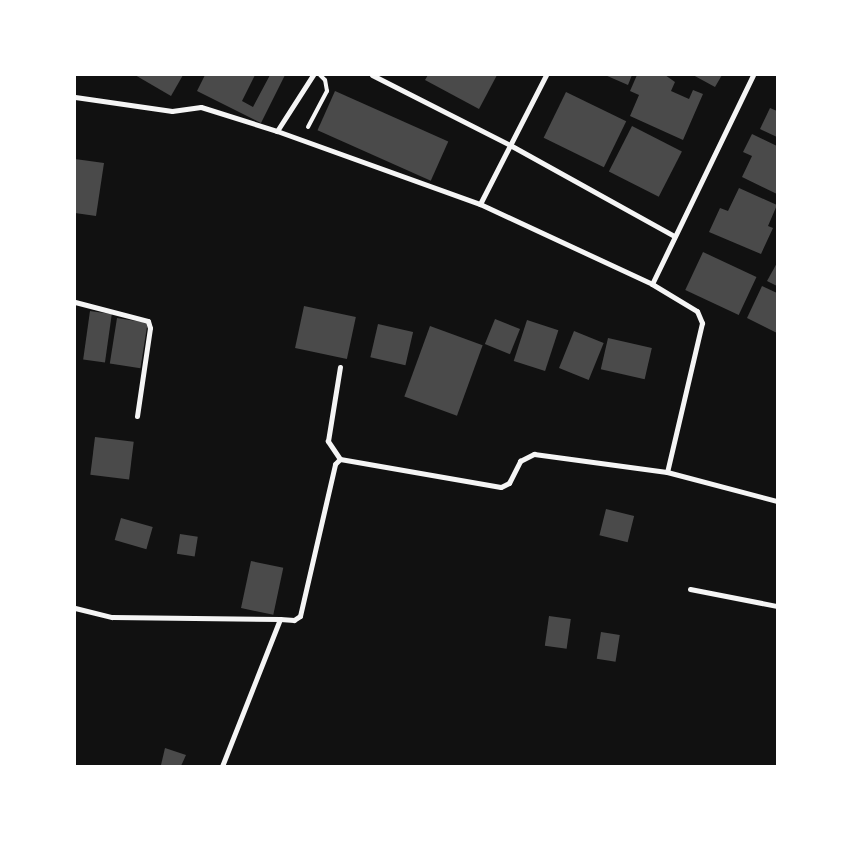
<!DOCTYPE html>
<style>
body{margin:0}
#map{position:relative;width:852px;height:841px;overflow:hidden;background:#111;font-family:"Work Sans",sans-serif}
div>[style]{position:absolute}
.building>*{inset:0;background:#4a4a4a;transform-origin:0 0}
.service>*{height:4px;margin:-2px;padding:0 2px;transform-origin:2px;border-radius:2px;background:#f5f5f5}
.minor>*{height:5px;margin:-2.5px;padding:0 2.5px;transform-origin:2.5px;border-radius:2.5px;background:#f5f5f5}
span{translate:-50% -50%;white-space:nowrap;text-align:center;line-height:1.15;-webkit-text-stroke:5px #fff;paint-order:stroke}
.frame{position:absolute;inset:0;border:76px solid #fff;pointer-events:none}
</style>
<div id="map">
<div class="building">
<i style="clip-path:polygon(135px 75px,183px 75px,171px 96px)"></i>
<i style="clip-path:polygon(205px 75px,255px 75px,242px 101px,253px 107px,270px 75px,285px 75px,261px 123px,197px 91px)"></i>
<i style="clip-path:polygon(428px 75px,497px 75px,479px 109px,425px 80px)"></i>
<i style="clip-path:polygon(605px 75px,632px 75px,628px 85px)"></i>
<i style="clip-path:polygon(637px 75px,665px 75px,675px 82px,671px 91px,689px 99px,693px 90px,703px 94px,683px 140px,630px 116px,639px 95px,630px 91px)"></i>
<i style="clip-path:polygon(693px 75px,722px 75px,715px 87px)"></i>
<i style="left:335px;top:91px;width:124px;height:43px;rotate:24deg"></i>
<i style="left:566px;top:92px;width:67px;height:51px;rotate:26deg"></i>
<i style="clip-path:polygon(770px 108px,777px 111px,777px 137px,760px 129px)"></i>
<i style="left:632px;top:126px;width:56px;height:51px;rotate:27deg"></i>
<i style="clip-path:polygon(752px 134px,777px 146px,777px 194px,742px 177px,752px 156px,743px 152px)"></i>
<i style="clip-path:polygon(75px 159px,104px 163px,96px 216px,75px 213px)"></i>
<i style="clip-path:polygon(739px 188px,777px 205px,768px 226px,773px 228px,761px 254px,709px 232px,720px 208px,728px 211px)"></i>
<i style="left:703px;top:252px;width:59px;height:42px;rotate:25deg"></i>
<i style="clip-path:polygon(777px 263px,777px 286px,767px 281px)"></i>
<i style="clip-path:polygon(762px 286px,777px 293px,777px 333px,747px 318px)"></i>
<i style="left:304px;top:306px;width:53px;height:43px;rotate:12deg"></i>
<i style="left:90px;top:311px;width:22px;height:49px;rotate:8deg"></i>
<i style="left:117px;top:318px;width:31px;height:46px;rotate:9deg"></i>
<i style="left:495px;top:319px;width:27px;height:27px;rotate:22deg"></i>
<i style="left:527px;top:320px;width:33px;height:43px;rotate:18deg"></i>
<i style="left:378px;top:324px;width:36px;height:34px;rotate:13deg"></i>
<i style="left:430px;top:326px;width:56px;height:75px;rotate:20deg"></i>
<i style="left:574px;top:331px;width:32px;height:40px;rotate:22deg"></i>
<i style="left:608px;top:338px;width:45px;height:32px;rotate:13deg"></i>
<i style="left:95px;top:437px;width:39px;height:38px;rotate:7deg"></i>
<i style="left:606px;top:509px;width:29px;height:27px;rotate:14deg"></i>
<i style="left:121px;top:518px;width:33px;height:23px;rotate:16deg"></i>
<i style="left:180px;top:534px;width:18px;height:20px;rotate:9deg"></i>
<i style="left:251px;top:561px;width:33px;height:48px;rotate:12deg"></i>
<i style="left:549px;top:616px;width:22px;height:30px;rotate:8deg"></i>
<i style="left:601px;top:632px;width:19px;height:27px;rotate:9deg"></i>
<i style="clip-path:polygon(165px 748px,186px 755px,181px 766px,161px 765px)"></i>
</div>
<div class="service">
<i style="left:308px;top:127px;width:41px;rotate:-62.2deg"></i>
<i style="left:327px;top:91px;width:11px;rotate:-100deg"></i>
<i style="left:325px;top:80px;width:7px;rotate:-135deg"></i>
</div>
<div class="minor">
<i style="left:372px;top:75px;width:155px;rotate:26.9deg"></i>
<i style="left:510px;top:145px;width:188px;rotate:29deg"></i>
<i style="left:75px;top:97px;width:98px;rotate:8.2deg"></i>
<i style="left:172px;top:111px;width:29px;rotate:-8deg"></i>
<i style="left:201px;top:107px;width:80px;rotate:17.5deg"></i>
<i style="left:277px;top:131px;width:216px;rotate:19.8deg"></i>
<i style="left:480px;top:204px;width:190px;rotate:24.9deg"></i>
<i style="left:652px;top:284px;width:52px;rotate:31deg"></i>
<i style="left:697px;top:311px;width:13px;rotate:67deg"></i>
<i style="left:702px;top:323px;width:153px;rotate:103.2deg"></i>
<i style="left:277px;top:131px;width:67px;rotate:-57.3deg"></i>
<i style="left:480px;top:204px;width:145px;rotate:-62.9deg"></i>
<i style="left:652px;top:284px;width:232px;rotate:-64.2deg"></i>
<i style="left:75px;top:302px;width:75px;rotate:14.6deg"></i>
<i style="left:148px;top:321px;width:7px;rotate:74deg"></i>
<i style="left:150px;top:328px;width:89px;rotate:98.4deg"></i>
<i style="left:340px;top:459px;width:22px;rotate:-124deg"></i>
<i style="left:328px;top:441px;width:75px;rotate:-80.8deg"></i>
<i style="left:690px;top:589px;width:89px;rotate:11.1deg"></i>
<i style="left:75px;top:608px;width:38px;rotate:14deg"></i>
<i style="left:112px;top:617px;width:168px;rotate:0.7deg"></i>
<i style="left:280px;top:619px;width:158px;rotate:111.5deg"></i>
<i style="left:280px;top:619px;width:14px;rotate:4deg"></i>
<i style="left:294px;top:620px;width:7px;rotate:-34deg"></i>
<i style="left:300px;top:616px;width:156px;rotate:-77deg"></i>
<i style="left:335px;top:464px;width:7px;rotate:-45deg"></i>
<i style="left:340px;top:459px;width:163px;rotate:9.9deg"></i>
<i style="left:501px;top:487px;width:9px;rotate:-27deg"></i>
<i style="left:509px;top:483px;width:25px;rotate:-63deg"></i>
<i style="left:520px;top:461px;width:16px;rotate:-27deg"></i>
<i style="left:534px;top:454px;width:134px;rotate:7.7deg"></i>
<i style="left:667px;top:472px;width:114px;rotate:14.8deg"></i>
</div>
<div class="frame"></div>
</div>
